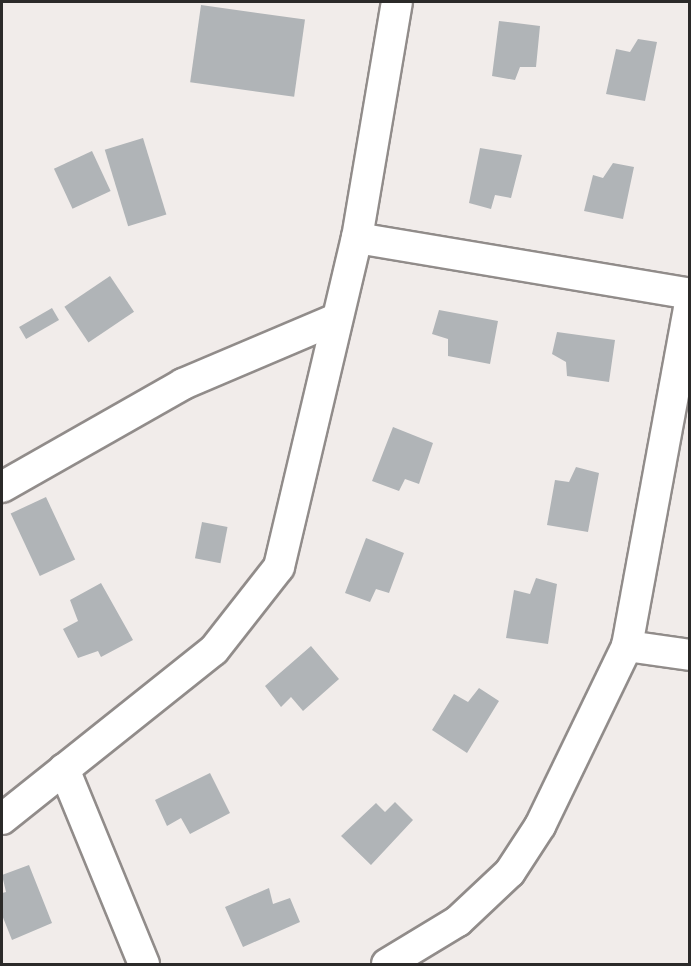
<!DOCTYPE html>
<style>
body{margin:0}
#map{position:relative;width:691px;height:966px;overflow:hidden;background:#f1ecea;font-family:Karla,sans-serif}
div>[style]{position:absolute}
.building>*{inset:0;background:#b0b4b7;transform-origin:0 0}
.roads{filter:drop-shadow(2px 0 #918c8a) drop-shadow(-2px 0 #918c8a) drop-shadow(0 2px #918c8a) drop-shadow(0 -2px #918c8a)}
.minor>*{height:30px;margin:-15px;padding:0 15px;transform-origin:15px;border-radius:15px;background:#fff}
span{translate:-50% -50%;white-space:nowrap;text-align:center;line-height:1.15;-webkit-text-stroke:6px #f1ecea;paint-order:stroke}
.frame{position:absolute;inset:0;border:3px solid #2b2a29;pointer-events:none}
</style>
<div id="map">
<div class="building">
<i style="left:201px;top:5px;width:105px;height:78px;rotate:8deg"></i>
<i style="clip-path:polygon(499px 21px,540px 26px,536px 67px,520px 67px,515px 80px,492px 76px)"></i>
<i style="clip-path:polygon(638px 39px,657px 42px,645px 101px,606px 94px,616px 49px,630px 52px)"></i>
<i style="left:143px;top:138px;width:80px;height:40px;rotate:73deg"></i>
<i style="clip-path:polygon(480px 148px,522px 155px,511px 198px,495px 195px,491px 209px,469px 203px)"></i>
<i style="left:92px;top:151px;width:44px;height:42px;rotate:65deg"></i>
<i style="clip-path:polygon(613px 163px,634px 167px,623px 219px,584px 211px,593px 175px,603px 178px)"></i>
<i style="left:110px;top:276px;width:43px;height:55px;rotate:56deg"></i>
<i style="left:52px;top:308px;width:14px;height:38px;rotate:60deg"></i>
<i style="clip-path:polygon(439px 310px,498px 321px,490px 364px,448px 356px,448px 339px,432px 334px)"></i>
<i style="clip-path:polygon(557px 332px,615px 340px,609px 382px,567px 376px,566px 362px,552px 354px)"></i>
<i style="clip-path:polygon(393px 427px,433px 443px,419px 484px,405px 479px,399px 491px,372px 481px)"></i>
<i style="clip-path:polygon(576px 467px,599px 473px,588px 532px,547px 525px,555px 480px,569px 482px)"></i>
<i style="left:46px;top:497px;width:69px;height:39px;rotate:65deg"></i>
<i style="left:202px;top:522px;width:26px;height:37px;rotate:11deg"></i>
<i style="clip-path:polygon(366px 538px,404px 553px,389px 593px,376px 589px,370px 602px,345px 593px)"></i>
<i style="clip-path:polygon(536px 578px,557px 584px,548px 644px,506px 638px,514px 590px,530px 594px)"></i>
<i style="clip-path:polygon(101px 583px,133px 640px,101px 657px,98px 651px,78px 658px,63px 629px,78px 621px,70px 600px)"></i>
<i style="clip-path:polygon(311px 646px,339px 679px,303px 711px,291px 697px,281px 707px,265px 686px)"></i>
<i style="clip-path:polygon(479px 688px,499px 701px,467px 753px,432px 730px,454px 694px,468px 702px)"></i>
<i style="clip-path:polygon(210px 773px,230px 813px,190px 834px,181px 818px,167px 826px,155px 800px)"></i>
<i style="clip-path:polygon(395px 802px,413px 820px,371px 865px,341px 836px,376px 803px,385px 812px)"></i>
<i style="clip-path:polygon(29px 865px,52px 923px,12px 940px,2px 915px,2px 893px,6px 892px,2px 875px)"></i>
<i style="clip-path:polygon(269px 888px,273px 904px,290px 898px,300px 922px,243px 947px,225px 907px)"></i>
</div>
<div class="roads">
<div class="minor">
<i style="left:357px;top:238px;width:338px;rotate:9.5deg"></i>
<i style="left:2px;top:487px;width:208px;rotate:-29.6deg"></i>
<i style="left:183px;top:384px;width:166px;rotate:-23deg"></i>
<i style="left:627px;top:646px;width:64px;rotate:8.1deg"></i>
<i style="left:64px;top:769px;width:211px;rotate:67.7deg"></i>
<i style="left:2px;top:819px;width:271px;rotate:-38.6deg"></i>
<i style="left:214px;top:650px;width:105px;rotate:-51.9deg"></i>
<i style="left:279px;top:567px;width:338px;rotate:-76.7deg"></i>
<i style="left:357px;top:238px;width:239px;rotate:-80.4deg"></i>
<i style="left:387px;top:964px;width:83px;rotate:-31.2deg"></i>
<i style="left:458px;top:921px;width:71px;rotate:-43.3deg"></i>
<i style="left:510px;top:872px;width:55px;rotate:-56.9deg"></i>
<i style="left:540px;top:826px;width:200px;rotate:-64.2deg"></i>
<i style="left:627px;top:646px;width:349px;rotate:-79.6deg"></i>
</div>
</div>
<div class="frame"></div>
</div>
